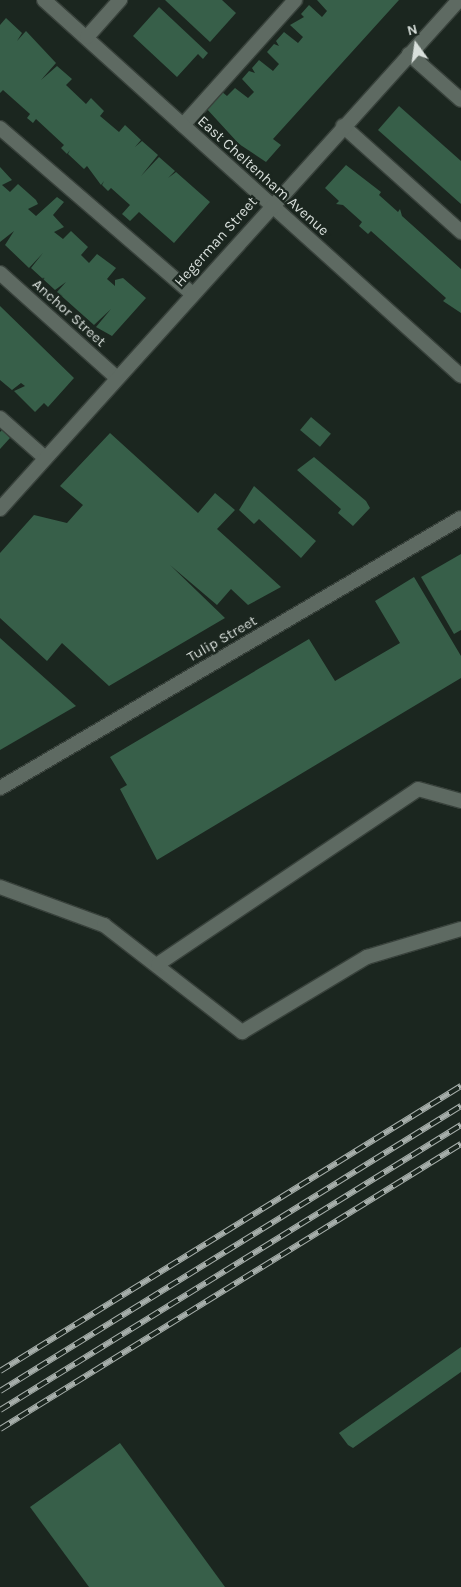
<!DOCTYPE html>
<style>
body{margin:0}
#map{position:relative;width:461px;height:1587px;overflow:hidden;background:#1b261f;font-family:Karla,sans-serif}
div>[style]{position:absolute}
.building>*{inset:0;background:#375f49;transform-origin:0 0}
.roads{filter:drop-shadow(1px 0 #38413b) drop-shadow(-1px 0 #38413b) drop-shadow(0 1px #38413b) drop-shadow(0 -1px #38413b)}
.service>*{height:14px;margin:-7px;padding:0 7px;transform-origin:7px;border-radius:7px;background:#5e6a62}
.minor>*{height:14px;margin:-7px;padding:0 7px;transform-origin:7px;border-radius:7px;background:#5e6a62}
.rail>*{height:5.5px;margin-top:-2.75px;transform-origin:0;background:repeating-linear-gradient(90deg,#1b261f 0 11px,#a6aeaa 0 22px);box-sizing:border-box;border-block:1px solid #a6aeaa}
span{translate:-50% -50%;white-space:nowrap;text-align:center;line-height:1.15;-webkit-text-stroke:4.5px #1b261f;paint-order:stroke}
.street-label{font-size:15px;color:#d8dfdb}
.north{position:absolute;left:391px;top:20px;width:50px;height:50px;-webkit-text-stroke:4px #1b261f;paint-order:stroke;rotate:346deg;font-size:14px;font-weight:700;line-height:20px;text-align:center;color:#d8dfdb}
.north::after{content:'';display:block;margin:auto;width:18px;height:22px;background:#d8dfdb;clip-path:polygon(50% 0,100% 100%,50% 72%,0 100%)}
</style>
<div id="map">
<div class="building">
<i style="clip-path:polygon(165px 0,222px 0,236px 13px,210px 42px)"></i>
<i style="clip-path:polygon(317px 0,399px 0,273px 139px,281px 145px,266px 162px,239px 144px,206px 108px,221px 91px,227px 96px,235px 88px,248px 98px,254px 92px,242px 79px,249px 71px,255px 73px,252px 68px,259px 60px,273px 71px,279px 64px,267px 52px,274px 44px,279px 46px,276px 41px,284px 32px,298px 43px,303px 37px,290px 25px,304px 17px,301px 14px,309px 5px,322px 17px,327px 11px)"></i>
<i style="clip-path:polygon(159px 7px,208px 53px,203px 59px,198px 54px,177px 77px,133px 36px)"></i>
<i style="clip-path:polygon(6px 18px,22px 33px,17px 41px,26px 31px,56px 63px,41px 80px,57px 66px,72px 79px,66px 85px,86px 104px,91px 98px,104px 111px,100px 116px,119px 132px,125px 125px,141px 140px,135px 147px,142px 141px,158px 155px,141px 176px,159px 157px,175px 171px,168px 178px,176px 172px,210px 202px,174px 243px,139px 212px,130px 221px,122px 214px,130px 205px,111px 188px,108px 191px,102px 185px,104px 181px,101px 185px,87px 166px,84px 169px,68px 154px,70px 150px,67px 154px,61px 148px,64px 145px,36px 119px,33px 123px,27px 118px,30px 114px,3px 90px,0 93px,0 25px)"></i>
<i style="clip-path:polygon(399px 106px,461px 161px,461px 204px,378px 130px)"></i>
<i style="clip-path:polygon(346px 165px,381px 192px,379px 195px,398px 212px,400px 209px,402px 216px,461px 269px,461px 313px,443px 301px,446px 298px,371px 231px,368px 234px,359px 226px,362px 222px,343px 205px,336px 204px,339px 201px,325px 188px)"></i>
<i style="clip-path:polygon(0 167px,12px 180px,2px 185px,10px 192px,18px 184px,36px 200px,38px 204px,28px 209px,36px 216px,57px 197px,64px 202px,53px 215px,64px 227px,54px 232px,63px 239px,71px 231px,88px 247px,81px 255px,89px 263px,97px 254px,116px 268px,107px 279px,115px 286px,115px 280px,123px 278px,146px 298px,112px 336px,96px 327px,111px 309px,94px 325px,57px 292px,66px 282px,55px 290px,31px 268px,43px 253px,29px 268px,5px 245px,14px 231px,0 242px)"></i>
<i style="clip-path:polygon(0 306px,74px 378px,48px 407px,44px 403px,35px 412px,14px 391px,25px 386px,21px 383px,12px 390px,0 380px)"></i>
<i style="left:311px;top:417px;width:26px;height:17px;rotate:40deg"></i>
<i style="clip-path:polygon(2px 430px,10px 438px,0 449px,0 432px)"></i>
<i style="clip-path:polygon(110px 433px,198px 513px,215px 493px,235px 510px,217px 529px,281px 587px,248px 605px,231px 589px,217px 605px,170px 565px,225px 618px,109px 686px,62px 643px,47px 661px,0 618px,0 553px,34px 515px,67px 523px,83px 505px,60px 486px)"></i>
<i style="clip-path:polygon(314px 457px,366px 501px,370px 508px,353px 526px,338px 513px,341px 509px,297px 470px)"></i>
<i style="clip-path:polygon(254px 486px,316px 541px,301px 558px,259px 519px,254px 524px,239px 510px)"></i>
<i style="clip-path:polygon(461px 554px,461px 630px,454px 634px,421px 577px)"></i>
<i style="clip-path:polygon(414px 577px,461px 656px,461px 678px,157px 860px,120px 789px,127px 785px,110px 757px,309px 639px,335px 681px,400px 643px,375px 601px)"></i>
<i style="clip-path:polygon(0 638px,76px 706px,0 750px)"></i>
<i style="clip-path:polygon(461px 1347px,461px 1372px,353px 1448px,348px 1445px,339px 1433px)"></i>
<i style="clip-path:polygon(120px 1443px,225px 1587px,89px 1587px,30px 1507px)"></i>
</div>
<div class="roads">
<div class="service">
<i style="left:183px;top:125px;width:168px;rotate:-48.1deg"></i>
<i style="left:343px;top:126px;width:159px;rotate:41.9deg"></i>
<i style="left:0;top:128px;width:252px;rotate:40.8deg"></i>
<i style="left:0;top:418px;width:60px;rotate:41.6deg"></i>
<i style="left:0;top:887px;width:111px;rotate:20.1deg"></i>
<i style="left:104px;top:925px;width:175px;rotate:37.8deg"></i>
<i style="left:242px;top:1032px;width:146px;rotate:-31deg"></i>
<i style="left:367px;top:957px;width:98px;rotate:-16.6deg"></i>
<i style="left:158px;top:964px;width:313px;rotate:-33.9deg"></i>
<i style="left:418px;top:789px;width:45px;rotate:15.6deg"></i>
</div>
<div class="minor">
<i style="left:44px;top:0;width:561px;rotate:42.04deg"></i>
<i style="left:87px;top:37px;width:50px;rotate:-48.3deg"></i>
<i style="left:409px;top:54px;width:69px;rotate:41.5deg"></i>
<i style="left:0;top:273px;width:156px;rotate:41.9deg"></i>
<i style="left:0;top:509px;width:685px;rotate:-47.96deg"></i>
<i style="left:0;top:788px;width:534px;rotate:-30.36deg"></i>
</div>
</div>
<div class="rail">
<i style="left:0;top:1371px;width:542px;rotate:-31.73deg"></i>
<i style="left:0;top:1391px;width:542px;rotate:-31.73deg"></i>
<i style="left:0;top:1410px;width:542px;rotate:-31.73deg"></i>
<i style="left:0;top:1429px;width:542px;rotate:-31.73deg"></i>
</div>
<div class="street-label">
<span style="left:263px;top:176px;rotate:42deg">East Cheltenham Avenue</span>
<span style="left:216px;top:242px;rotate:-48deg">Hegerman Street</span>
<span style="left:69px;top:313px;rotate:42deg">Anchor Street</span>
<span style="left:222px;top:639px;rotate:-30deg">Tulip Street</span>
</div>
<div class="north">N</div>
</div>
